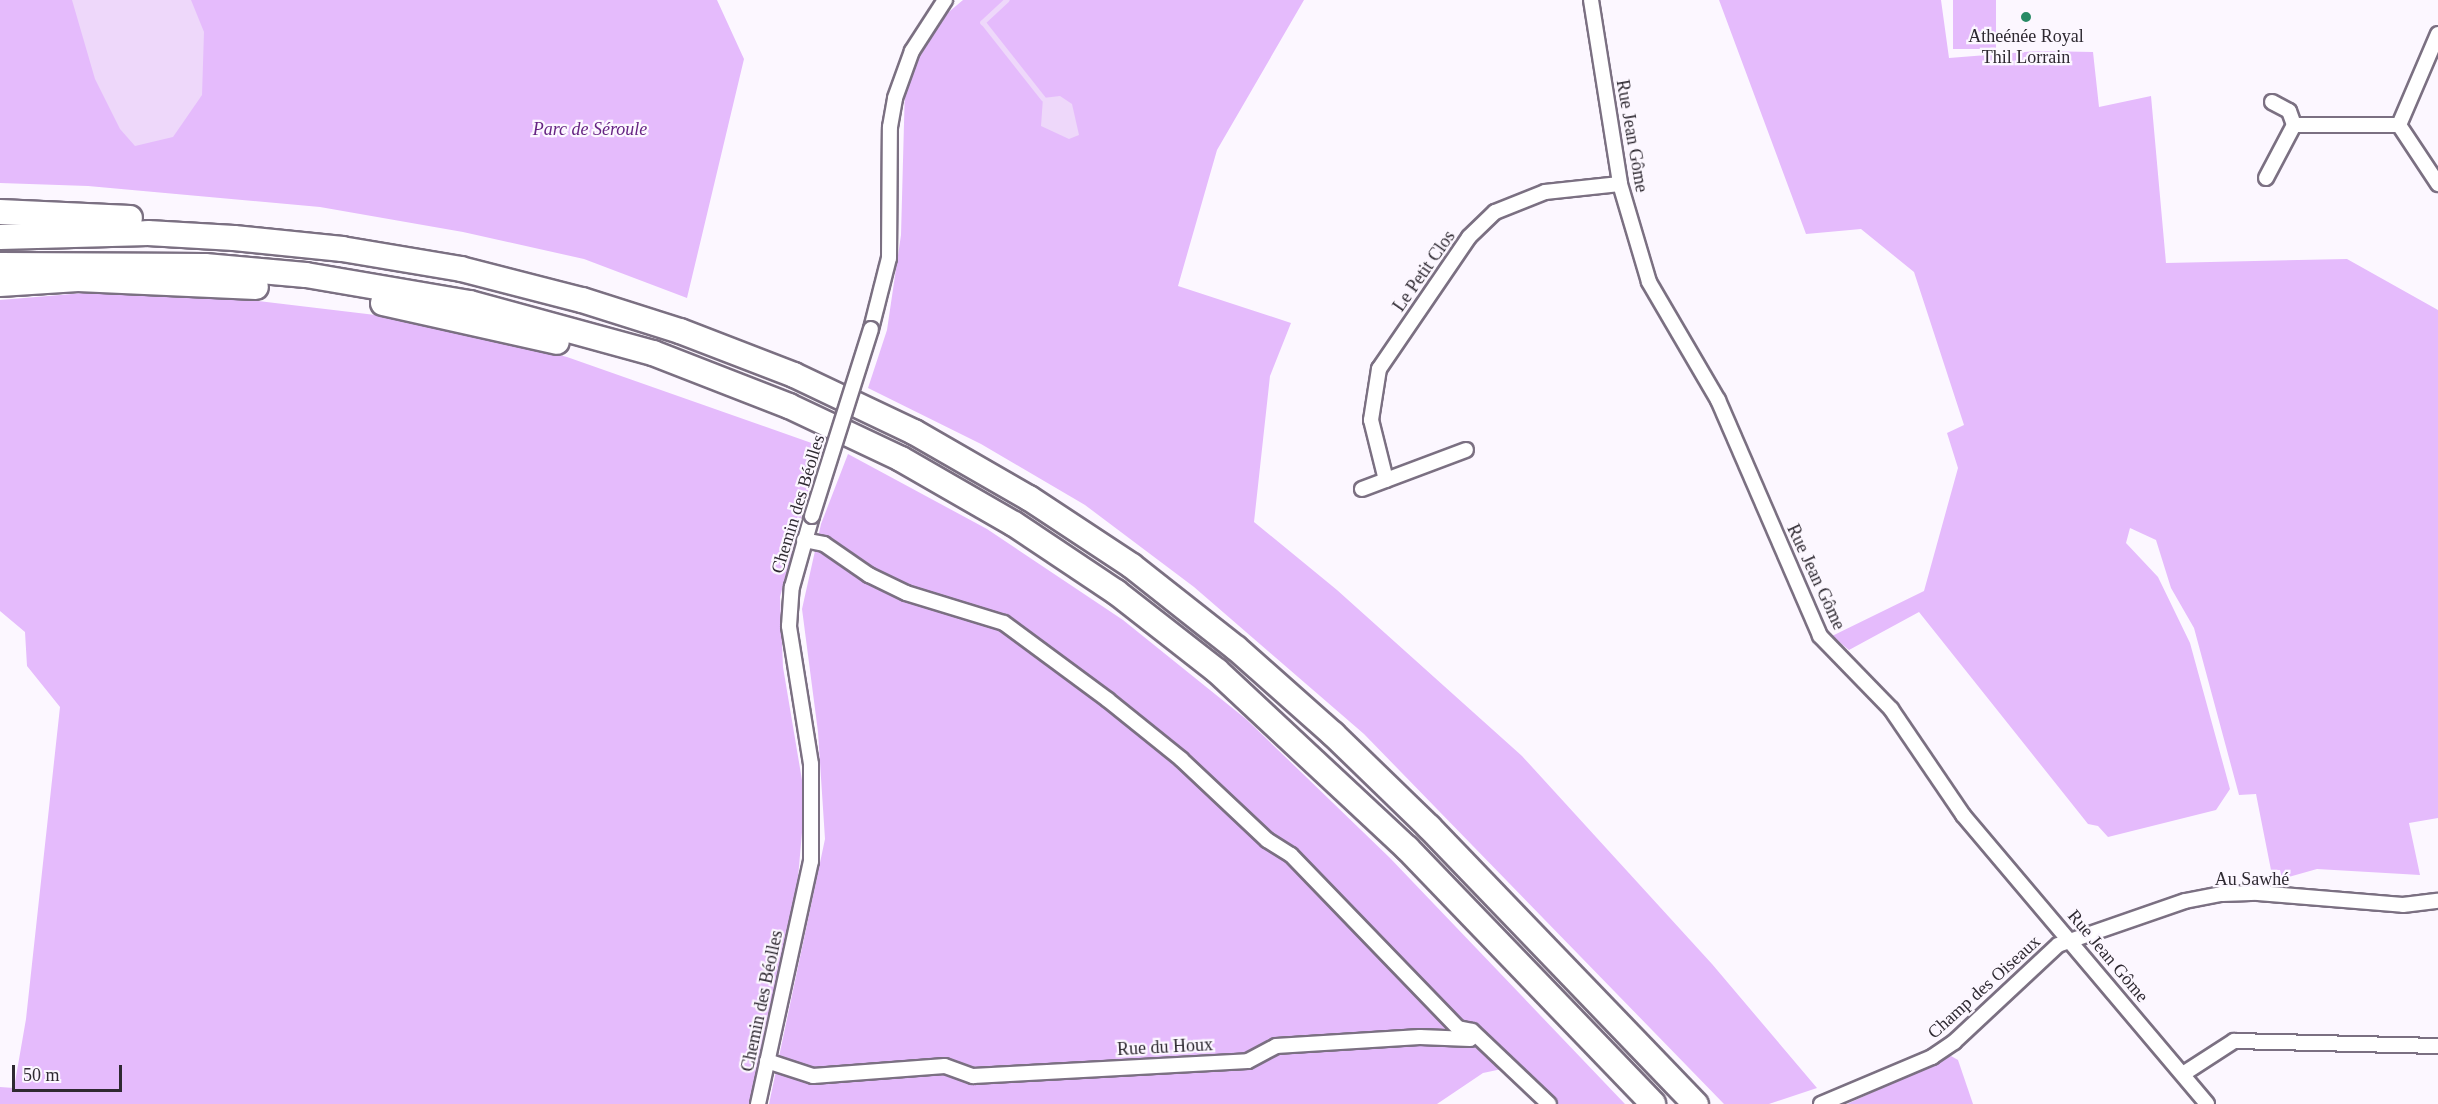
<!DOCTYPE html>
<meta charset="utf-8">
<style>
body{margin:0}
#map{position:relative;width:2438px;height:1104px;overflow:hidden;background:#fcf7ff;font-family:Georgia,serif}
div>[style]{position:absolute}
.green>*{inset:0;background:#e5bbfc;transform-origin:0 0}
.water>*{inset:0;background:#eed8fa}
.stream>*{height:4.5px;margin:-2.25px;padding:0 2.25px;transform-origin:2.25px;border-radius:2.25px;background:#eed8fa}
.roads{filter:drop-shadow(2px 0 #7b7082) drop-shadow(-2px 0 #7b7082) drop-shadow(0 2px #7b7082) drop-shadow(0 -2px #7b7082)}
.minor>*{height:14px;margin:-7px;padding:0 7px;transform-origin:7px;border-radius:7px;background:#fff}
.motorway>*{height:24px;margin:-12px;padding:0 12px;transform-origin:12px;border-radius:12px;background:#fff}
.bridges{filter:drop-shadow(2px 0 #7b7082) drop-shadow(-2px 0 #7b7082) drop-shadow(0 2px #7b7082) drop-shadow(0 -2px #7b7082)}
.minor-bridge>*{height:14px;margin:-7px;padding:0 7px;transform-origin:7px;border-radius:7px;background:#fff}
.dots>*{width:16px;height:16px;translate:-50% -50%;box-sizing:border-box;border:3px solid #fcf7ff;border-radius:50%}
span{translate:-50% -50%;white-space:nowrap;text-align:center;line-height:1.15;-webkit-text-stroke:4.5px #fcf7ff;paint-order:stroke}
.poi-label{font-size:18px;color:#2e2931}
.park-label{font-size:18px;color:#662483;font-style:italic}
.street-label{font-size:18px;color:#2e2931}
.scale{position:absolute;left:12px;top:1065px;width:110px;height:27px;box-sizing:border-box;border:3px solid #2e2931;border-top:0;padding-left:8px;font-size:18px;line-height:21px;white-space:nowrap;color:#2e2931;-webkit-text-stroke:4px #fcf7ff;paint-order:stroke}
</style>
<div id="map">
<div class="green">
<i style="clip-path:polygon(0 0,717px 0,744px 59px,687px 298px,584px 259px,463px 232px,320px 207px,88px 186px,0 183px)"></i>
<i style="clip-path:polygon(963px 0,1304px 0,1217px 150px,1178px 286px,1291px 323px,1270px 376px,1254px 522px,1337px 590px,1522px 756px,1712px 964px,1817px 1088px,1769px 1104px,1724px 1104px,1364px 734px,1194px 587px,1085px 505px,981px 444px,868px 388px,887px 330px,901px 235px,905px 86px,938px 21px)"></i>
<i style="clip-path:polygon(1719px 0,1941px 0,1949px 58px,2038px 51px,2093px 52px,2099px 107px,2151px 96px,2166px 263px,2347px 259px,2438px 310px,2438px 818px,2409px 823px,2420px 875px,2317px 869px,2282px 879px,2280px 870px,2271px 870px,2256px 794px,2239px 795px,2194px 628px,2171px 588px,2156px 540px,2130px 528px,2126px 543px,2158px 577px,2190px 643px,2230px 789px,2216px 810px,2108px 837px,2098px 826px,2088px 824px,1919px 612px,1849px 650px,1832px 636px,1924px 591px,1958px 468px,1947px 433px,1964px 425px,1914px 272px,1861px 229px,1806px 234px)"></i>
<i style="left:1953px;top:0;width:43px;height:49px"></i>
<i style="clip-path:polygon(84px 293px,209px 295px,434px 322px,567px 357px,820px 446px,780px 597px,783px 667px,805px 798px,798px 878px,750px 1104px,0 1104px,0 1087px,14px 1088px,26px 1019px,60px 707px,27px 666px,25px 632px,0 611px,0 300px)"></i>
<i style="clip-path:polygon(848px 454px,987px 529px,1123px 620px,1246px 719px,1390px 858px,1625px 1104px,1554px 1104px,1516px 1066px,1483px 1073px,1437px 1104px,769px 1104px,825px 839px,818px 732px,802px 609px,821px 524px)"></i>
<i style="clip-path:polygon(1951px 1056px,1958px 1060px,1973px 1104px,1847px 1104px)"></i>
</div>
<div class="water">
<i style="clip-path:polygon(72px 0,191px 0,204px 32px,202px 95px,173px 137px,135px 146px,120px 129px,95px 79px)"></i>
<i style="clip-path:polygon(1060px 96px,1072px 104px,1079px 135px,1069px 139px,1041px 126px,1043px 98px)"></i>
</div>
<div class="stream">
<i style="left:1007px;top:0;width:33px;rotate:137deg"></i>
<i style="left:983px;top:22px;width:97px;rotate:51.7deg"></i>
</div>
<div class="roads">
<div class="minor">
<i style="left:1591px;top:0;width:186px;rotate:81deg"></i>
<i style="left:1620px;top:184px;width:102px;rotate:73.5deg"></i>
<i style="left:1649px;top:282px;width:137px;rotate:59.7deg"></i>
<i style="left:1718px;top:400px;width:257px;rotate:66.6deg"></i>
<i style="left:1820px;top:636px;width:102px;rotate:45.8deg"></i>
<i style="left:1891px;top:709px;width:128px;rotate:55.8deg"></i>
<i style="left:1963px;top:815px;width:378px;rotate:49.8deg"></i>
<i style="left:2438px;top:34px;width:99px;rotate:113.2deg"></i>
<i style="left:2399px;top:125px;width:71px;rotate:56.5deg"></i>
<i style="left:2272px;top:102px;width:19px;rotate:28deg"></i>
<i style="left:2289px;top:111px;width:15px;rotate:70deg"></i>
<i style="left:2266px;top:178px;width:60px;rotate:-62.2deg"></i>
<i style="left:2294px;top:125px;width:105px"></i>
<i style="left:871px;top:329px;width:73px;rotate:-75.8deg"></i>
<i style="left:889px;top:258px;width:131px;rotate:-89.6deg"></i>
<i style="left:890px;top:127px;width:29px;rotate:-80deg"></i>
<i style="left:895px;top:98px;width:50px;rotate:-70.1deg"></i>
<i style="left:912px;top:51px;width:61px;rotate:-57.1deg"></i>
<i style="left:1386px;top:480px;width:62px;rotate:-104deg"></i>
<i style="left:1371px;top:420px;width:52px;rotate:-81.1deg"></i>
<i style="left:1379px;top:369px;width:160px;rotate:-55.7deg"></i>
<i style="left:1469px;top:237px;width:36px;rotate:-44deg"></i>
<i style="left:1495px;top:212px;width:54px;rotate:-21.8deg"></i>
<i style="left:1545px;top:192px;width:75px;rotate:-6.1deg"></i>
<i style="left:1362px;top:489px;width:111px;rotate:-20.6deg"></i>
<i style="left:804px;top:540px;width:20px;rotate:11deg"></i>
<i style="left:824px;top:544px;width:55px;rotate:34.6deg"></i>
<i style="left:869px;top:575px;width:41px;rotate:25.9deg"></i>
<i style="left:906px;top:593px;width:102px;rotate:17deg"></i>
<i style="left:1004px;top:623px;width:129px;rotate:36.5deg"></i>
<i style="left:1108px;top:700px;width:94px;rotate:38.9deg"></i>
<i style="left:1181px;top:759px;width:118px;rotate:43.3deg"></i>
<i style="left:1267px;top:840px;width:28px;rotate:32deg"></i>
<i style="left:1291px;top:855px;width:240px;rotate:46deg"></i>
<i style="left:1458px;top:1028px;width:14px;rotate:12deg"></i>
<i style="left:1472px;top:1031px;width:106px;rotate:43.5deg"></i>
<i style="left:767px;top:1061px;width:48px;rotate:18.1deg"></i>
<i style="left:813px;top:1076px;width:132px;rotate:-4.3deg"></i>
<i style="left:945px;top:1066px;width:30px;rotate:20deg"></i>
<i style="left:973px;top:1076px;width:275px;rotate:-3.1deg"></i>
<i style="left:1248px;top:1061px;width:32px;rotate:-28deg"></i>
<i style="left:1276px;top:1046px;width:144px;rotate:-3.6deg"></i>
<i style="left:1420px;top:1037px;width:50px;rotate:2.3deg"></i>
<i style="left:2183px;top:1074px;width:61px;rotate:-32.9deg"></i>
<i style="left:2234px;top:1041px;width:204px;rotate:1.4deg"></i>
<i style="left:758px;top:1104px;width:249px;rotate:-77.7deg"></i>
<i style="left:811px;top:861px;width:97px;rotate:-90deg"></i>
<i style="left:811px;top:764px;width:140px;rotate:-99.1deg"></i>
<i style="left:789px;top:626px;width:39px;rotate:-86deg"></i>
<i style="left:792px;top:587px;width:74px;rotate:-74.3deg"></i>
<i style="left:1821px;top:1104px;width:121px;rotate:-22.9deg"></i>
<i style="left:1932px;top:1057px;width:27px;rotate:-34deg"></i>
<i style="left:1954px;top:1042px;width:142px;rotate:-43deg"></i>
<i style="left:2058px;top:945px;width:134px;rotate:-19.1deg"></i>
<i style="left:2185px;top:901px;width:38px;rotate:-11deg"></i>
<i style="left:2222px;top:894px;width:36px;rotate:-2deg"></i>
<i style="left:2258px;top:893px;width:145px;rotate:4.7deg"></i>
<i style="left:2403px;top:905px;width:35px;rotate:-7deg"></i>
</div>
<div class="motorway">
<i style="left:0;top:212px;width:130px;rotate:2.6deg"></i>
<i style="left:0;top:237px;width:148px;rotate:-1.5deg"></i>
<i style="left:148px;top:233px;width:86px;rotate:3.3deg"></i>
<i style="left:234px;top:238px;width:109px;rotate:5.8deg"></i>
<i style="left:342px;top:249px;width:121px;rotate:9.5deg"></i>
<i style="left:461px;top:269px;width:125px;rotate:14.4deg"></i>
<i style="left:582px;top:300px;width:103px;rotate:17.6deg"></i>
<i style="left:680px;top:331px;width:122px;rotate:21.1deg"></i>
<i style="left:794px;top:375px;width:133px;rotate:25.4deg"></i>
<i style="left:914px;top:432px;width:133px;rotate:29.9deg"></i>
<i style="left:1029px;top:498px;width:123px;rotate:33.4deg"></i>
<i style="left:1132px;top:566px;width:132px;rotate:38.3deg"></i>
<i style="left:1236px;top:648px;width:130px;rotate:41.6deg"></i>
<i style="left:1333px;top:734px;width:134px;rotate:44.1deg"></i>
<i style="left:1429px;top:827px;width:385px;rotate:46.1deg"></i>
<i style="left:0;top:265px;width:205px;rotate:0.3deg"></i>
<i style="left:205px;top:266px;width:101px;rotate:5.1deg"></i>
<i style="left:306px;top:275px;width:166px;rotate:9.7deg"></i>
<i style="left:470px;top:303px;width:190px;rotate:15.3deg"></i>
<i style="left:653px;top:353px;width:146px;rotate:21.3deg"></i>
<i style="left:789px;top:406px;width:124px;rotate:25.3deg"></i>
<i style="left:901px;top:459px;width:130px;rotate:29.9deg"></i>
<i style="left:1014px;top:524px;width:123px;rotate:33.7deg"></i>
<i style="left:1116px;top:592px;width:128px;rotate:38deg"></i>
<i style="left:1217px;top:671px;width:260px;rotate:43deg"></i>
<i style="left:1407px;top:848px;width:355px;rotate:46.1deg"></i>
<i style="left:0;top:284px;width:78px;rotate:-3.7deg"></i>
<i style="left:78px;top:279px;width:178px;rotate:2.6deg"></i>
<i style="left:383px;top:303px;width:178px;rotate:12.6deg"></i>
</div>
</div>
<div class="bridges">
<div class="minor-bridge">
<i style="left:812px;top:516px;width:196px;rotate:-72.5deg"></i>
</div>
</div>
<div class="dots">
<i style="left:2026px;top:17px;background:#278a65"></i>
</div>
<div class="poi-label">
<span style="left:2026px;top:47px">Atheénée Royal<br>Thil Lorrain</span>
</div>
<div class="park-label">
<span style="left:590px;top:129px">Parc de Séroule</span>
</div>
<div class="street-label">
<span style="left:1632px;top:136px;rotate:80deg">Rue Jean Gôme</span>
<span style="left:1424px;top:271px;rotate:-55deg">Le Petit Clos</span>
<span style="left:798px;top:504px;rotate:-73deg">Chemin des Béolles</span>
<span style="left:1816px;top:577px;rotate:65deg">Rue Jean Gôme</span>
<span style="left:2252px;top:879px">Au Sawhé</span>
<span style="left:2108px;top:956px;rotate:50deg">Rue Jean Gôme</span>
<span style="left:1984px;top:987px;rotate:-42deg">Champ des Oiseaux</span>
<span style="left:762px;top:1001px;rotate:-78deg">Chemin des Béolles</span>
<span style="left:1165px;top:1047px;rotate:-3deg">Rue du Houx</span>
</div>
<div class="scale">50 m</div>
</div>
